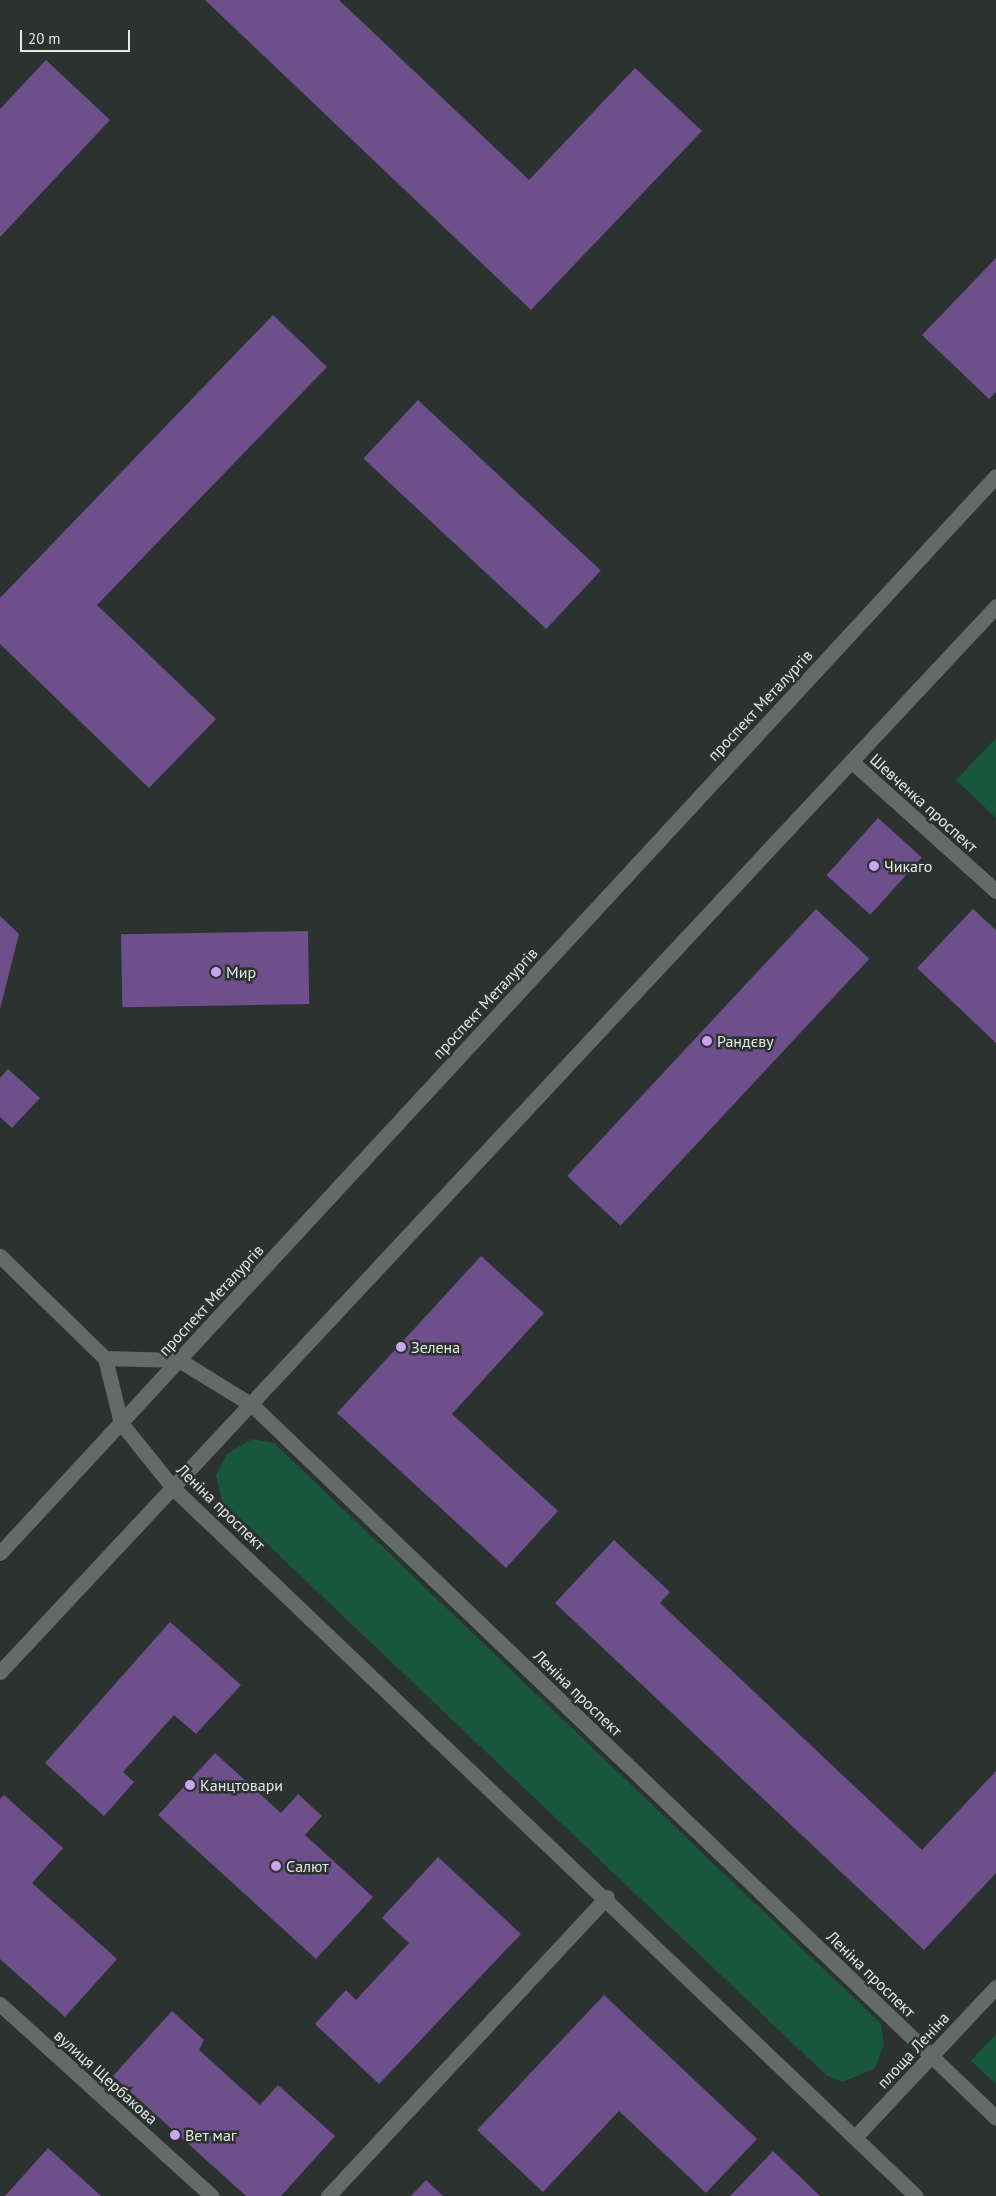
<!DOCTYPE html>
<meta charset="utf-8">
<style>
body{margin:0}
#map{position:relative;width:996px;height:2196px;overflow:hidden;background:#2c322f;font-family:"PT Sans",sans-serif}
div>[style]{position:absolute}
.green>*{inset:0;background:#18563e}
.building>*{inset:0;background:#6d4f8c;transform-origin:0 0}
.minor>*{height:15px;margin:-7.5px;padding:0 7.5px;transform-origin:7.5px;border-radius:7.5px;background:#636a67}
.dots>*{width:14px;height:14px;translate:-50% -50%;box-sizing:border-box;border:2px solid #2c322f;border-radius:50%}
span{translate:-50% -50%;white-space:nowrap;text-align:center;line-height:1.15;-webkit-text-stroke:5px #2c322f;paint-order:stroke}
.street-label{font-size:16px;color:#e3e7e5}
.poi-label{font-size:16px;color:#e3e7e5}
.left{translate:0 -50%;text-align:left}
.scale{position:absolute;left:20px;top:30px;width:110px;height:22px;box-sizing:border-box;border:2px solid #e3e7e5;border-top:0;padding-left:6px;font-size:15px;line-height:18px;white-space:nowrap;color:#e3e7e5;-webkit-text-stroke:4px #2c322f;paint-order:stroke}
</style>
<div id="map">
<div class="green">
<i style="clip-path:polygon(996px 738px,996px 818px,956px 780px)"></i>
<i style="clip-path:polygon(252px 1439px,274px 1443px,881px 2024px,884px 2044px,875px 2068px,843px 2082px,826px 2075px,222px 1501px,216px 1475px,227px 1454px)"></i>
<i style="clip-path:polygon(996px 2034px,996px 2084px,971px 2061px)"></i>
</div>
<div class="building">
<i style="clip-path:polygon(205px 0,339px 0,529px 180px,635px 68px,702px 131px,531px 310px)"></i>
<i style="clip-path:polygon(46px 60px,110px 120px,0 237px,0 109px)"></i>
<i style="clip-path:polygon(996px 258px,996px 392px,989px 399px,922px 335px)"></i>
<i style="clip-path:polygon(273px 315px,327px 367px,97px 605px,216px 719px,149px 788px,0 644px,0 598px)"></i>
<i style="left:418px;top:400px;width:250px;height:80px;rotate:43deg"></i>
<i style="left:878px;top:818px;width:59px;height:77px;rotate:42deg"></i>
<i style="left:816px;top:909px;width:73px;height:365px;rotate:43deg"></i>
<i style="clip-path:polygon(973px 909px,996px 930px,996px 1043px,917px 968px)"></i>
<i style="clip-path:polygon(0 916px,19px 934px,0 1009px)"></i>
<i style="left:308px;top:931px;width:73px;height:187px;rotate:89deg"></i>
<i style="clip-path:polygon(8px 1069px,40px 1098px,12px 1128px,0 1117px,0 1078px)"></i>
<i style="clip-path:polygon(481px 1256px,544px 1313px,452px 1414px,558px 1511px,506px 1568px,337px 1413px)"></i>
<i style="clip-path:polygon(614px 1540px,670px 1592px,660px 1603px,922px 1850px,996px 1771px,996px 1873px,924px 1950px,555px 1603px)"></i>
<i style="clip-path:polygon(170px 1622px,241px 1685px,196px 1734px,174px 1715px,123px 1772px,134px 1782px,104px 1816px,45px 1763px)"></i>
<i style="clip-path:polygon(215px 1753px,281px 1813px,298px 1794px,322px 1816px,305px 1835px,373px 1897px,316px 1959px,158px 1815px)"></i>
<i style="clip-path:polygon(4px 1795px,63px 1848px,32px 1883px,117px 1959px,65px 2017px,0 1959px,0 1799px)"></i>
<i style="clip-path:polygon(438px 1857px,521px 1934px,379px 2084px,315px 2024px,346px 1990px,356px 2000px,409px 1943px,382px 1918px)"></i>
<i style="clip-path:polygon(604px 1995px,757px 2139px,706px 2193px,619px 2111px,543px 2192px,477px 2130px)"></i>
<i style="clip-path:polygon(172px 2011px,204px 2040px,199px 2050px,260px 2105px,278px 2085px,335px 2136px,281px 2196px,246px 2196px,113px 2076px)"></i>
<i style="clip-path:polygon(48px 2148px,101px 2196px,5px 2196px)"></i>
<i style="clip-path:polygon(773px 2151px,820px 2196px,730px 2196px)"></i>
<i style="clip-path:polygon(426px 2180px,443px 2196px,411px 2196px)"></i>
</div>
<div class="minor">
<i style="left:851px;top:761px;width:195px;rotate:41.9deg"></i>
<i style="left:0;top:1256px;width:146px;rotate:44.2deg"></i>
<i style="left:105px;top:1358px;width:67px;rotate:76.2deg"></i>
<i style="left:121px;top:1423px;width:83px;rotate:51.3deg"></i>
<i style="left:173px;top:1488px;width:1026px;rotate:43.62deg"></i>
<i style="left:105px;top:1358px;width:74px;rotate:1.5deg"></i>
<i style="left:179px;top:1360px;width:86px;rotate:31.7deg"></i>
<i style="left:252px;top:1405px;width:1030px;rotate:43.78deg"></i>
<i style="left:0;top:1553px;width:1467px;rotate:-47.24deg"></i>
<i style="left:0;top:1672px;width:1459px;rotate:-46.94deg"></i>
<i style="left:0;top:2004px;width:286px;rotate:42.2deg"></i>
<i style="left:855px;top:2137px;width:206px;rotate:-46.8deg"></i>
<i style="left:328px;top:2196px;width:409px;rotate:-47deg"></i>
</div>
<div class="dots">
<i style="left:874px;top:866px;background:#c8a5ee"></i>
<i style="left:216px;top:972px;background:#c8a5ee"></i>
<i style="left:707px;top:1041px;background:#c8a5ee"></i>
<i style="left:401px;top:1347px;background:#c8a5ee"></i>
<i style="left:190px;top:1785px;background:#c8a5ee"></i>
<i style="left:276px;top:1866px;background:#c8a5ee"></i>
<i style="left:175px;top:2135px;background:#c8a5ee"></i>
</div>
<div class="street-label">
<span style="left:760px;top:705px;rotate:-47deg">проспект Металургів</span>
<span style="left:924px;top:803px;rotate:42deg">Шевченка проспект</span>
<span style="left:485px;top:1003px;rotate:-47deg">проспект Металургів</span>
<span style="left:211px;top:1300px;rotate:-47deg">проспект Металургів</span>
<span style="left:221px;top:1507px;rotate:44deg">Леніна проспект</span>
<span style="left:578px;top:1693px;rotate:44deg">Леніна проспект</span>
<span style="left:871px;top:1974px;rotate:44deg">Леніна проспект</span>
<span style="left:913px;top:2050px;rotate:-47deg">площа Леніна</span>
<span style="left:106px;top:2077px;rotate:42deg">вулиця Щербакова</span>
</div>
<div class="poi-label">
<span class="left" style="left:884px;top:866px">Чикаго</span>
<span class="left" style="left:226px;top:972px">Мир</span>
<span class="left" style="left:717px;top:1041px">Рандєву</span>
<span class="left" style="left:411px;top:1347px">Зелена</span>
<span class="left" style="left:200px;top:1785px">Канцтовари</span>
<span class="left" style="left:286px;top:1866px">Салют</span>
<span class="left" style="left:185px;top:2135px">Вет маг</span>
</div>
<div class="scale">20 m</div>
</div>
